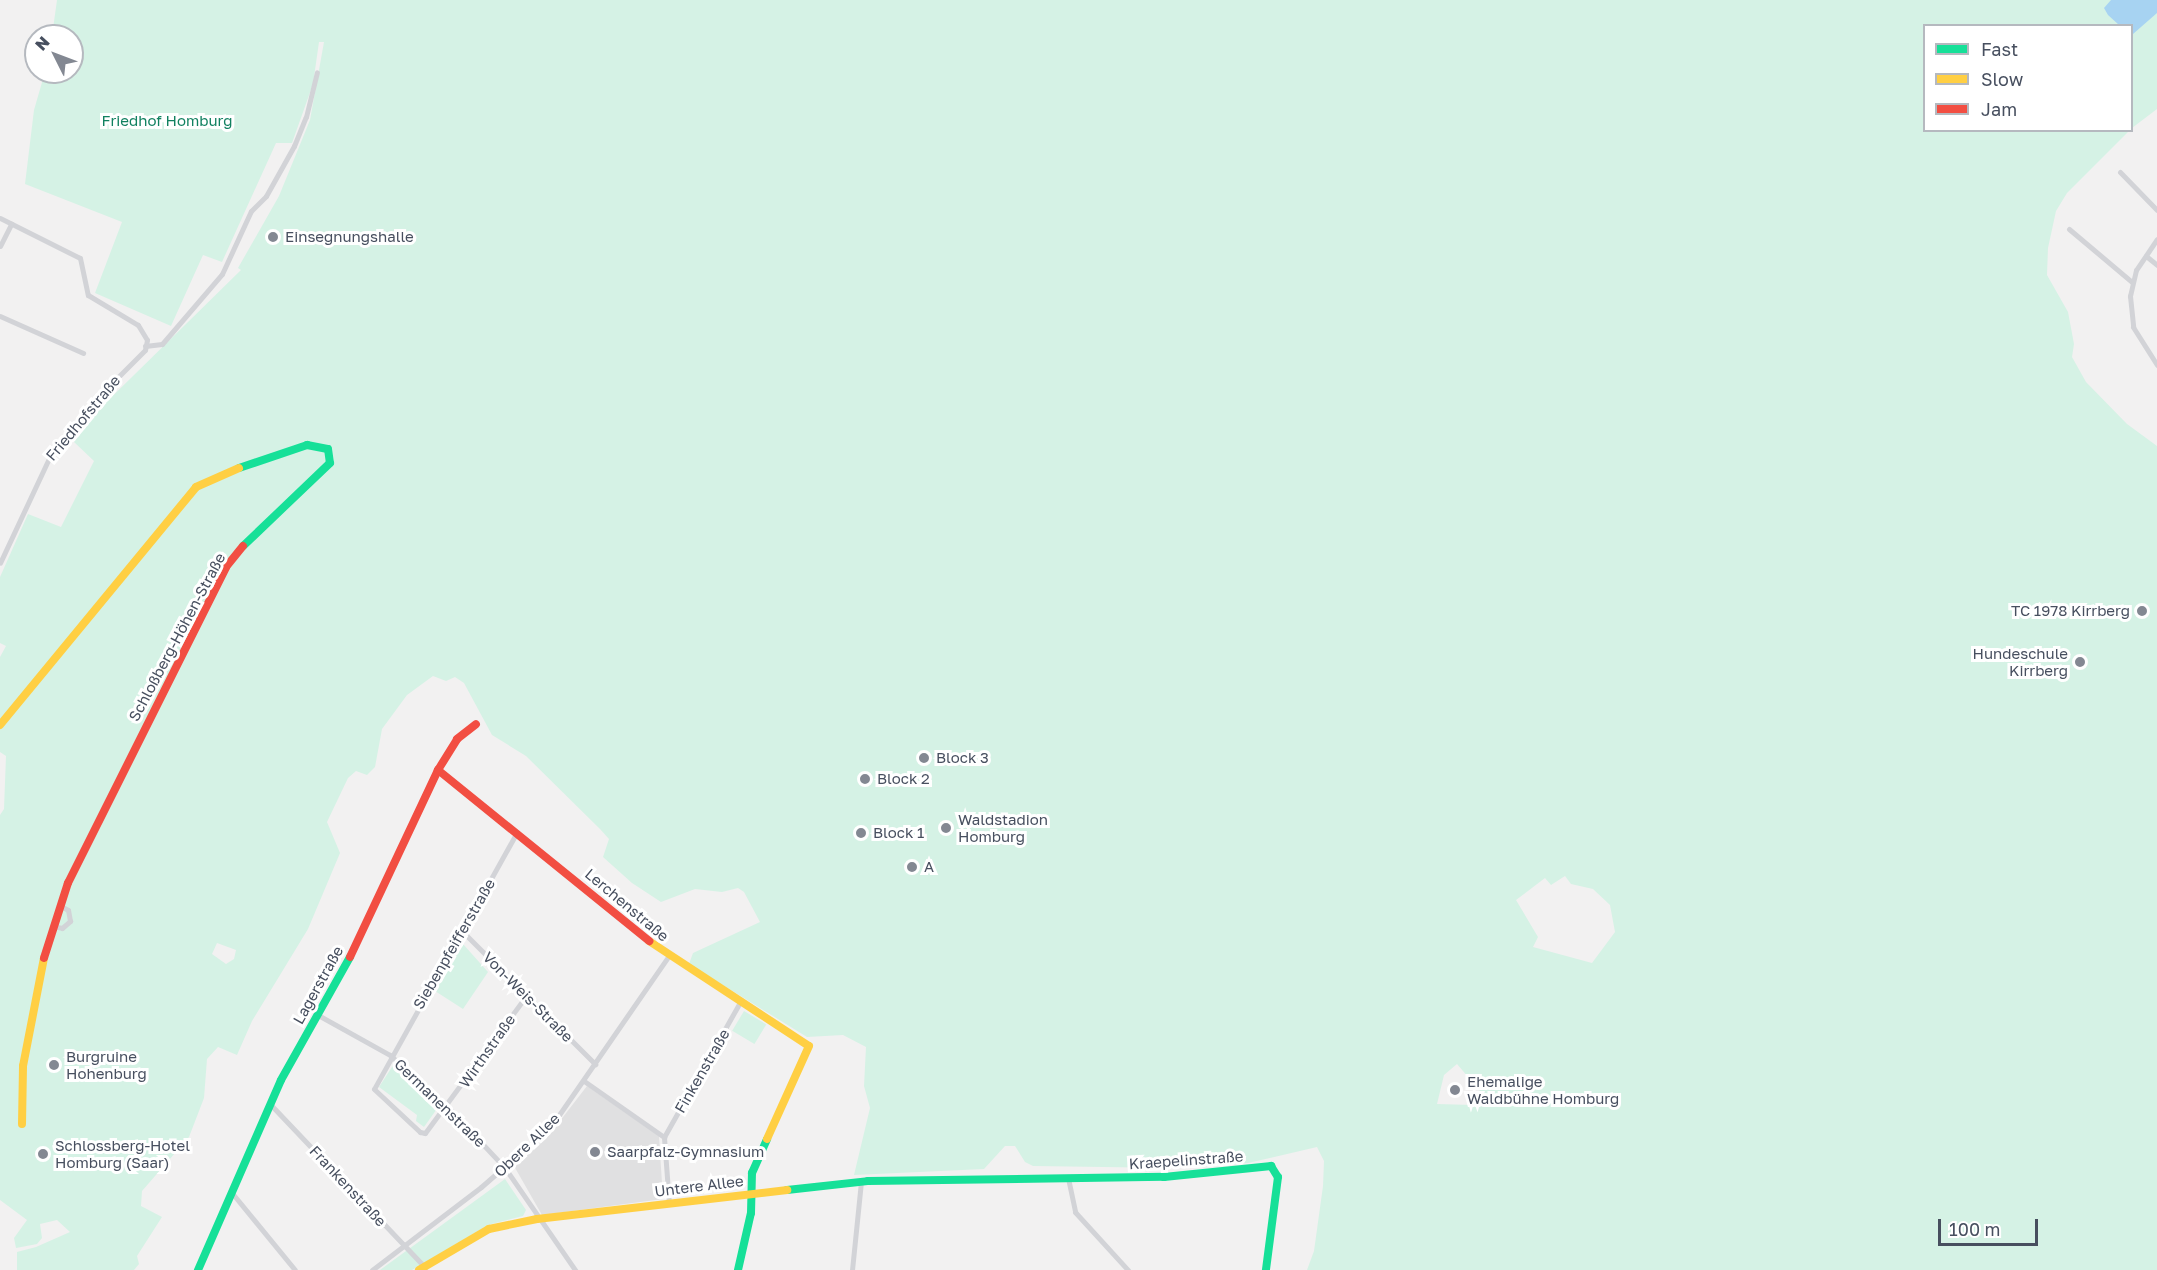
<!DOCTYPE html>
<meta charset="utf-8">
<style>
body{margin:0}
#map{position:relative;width:2157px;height:1270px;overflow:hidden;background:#f2f1f1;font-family:"Golos Text",sans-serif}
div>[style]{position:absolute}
.education>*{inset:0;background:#e0e0e1}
.green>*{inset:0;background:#d5f2e5;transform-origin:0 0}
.water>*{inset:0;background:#a7d3f2}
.street>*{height:5px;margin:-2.5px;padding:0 2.5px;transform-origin:2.5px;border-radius:2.5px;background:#d2d3d7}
.fast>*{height:8px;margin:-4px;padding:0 4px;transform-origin:4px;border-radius:4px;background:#16e098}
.slow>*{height:8px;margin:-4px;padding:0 4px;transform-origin:4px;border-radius:4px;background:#ffcf43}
.jam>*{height:8px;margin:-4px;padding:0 4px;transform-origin:4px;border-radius:4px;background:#f24e42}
.dots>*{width:16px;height:16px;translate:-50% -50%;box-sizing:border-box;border:3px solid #fff;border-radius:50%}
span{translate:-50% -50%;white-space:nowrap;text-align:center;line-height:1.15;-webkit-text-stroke:6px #fff;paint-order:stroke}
.park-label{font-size:15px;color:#118160}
.poi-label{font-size:15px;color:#474f5f}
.left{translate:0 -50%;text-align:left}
.right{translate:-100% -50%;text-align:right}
.street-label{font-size:15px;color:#474f5f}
.legend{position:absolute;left:1923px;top:24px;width:210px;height:108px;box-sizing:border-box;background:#fff;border:2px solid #b5b9bf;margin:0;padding:8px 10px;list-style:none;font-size:18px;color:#474f5f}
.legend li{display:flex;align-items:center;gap:12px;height:30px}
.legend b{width:30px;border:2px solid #b5b9bf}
.north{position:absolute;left:24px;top:24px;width:60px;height:60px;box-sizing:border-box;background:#fff;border:2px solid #b5b9bf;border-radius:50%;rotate:312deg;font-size:16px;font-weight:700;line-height:24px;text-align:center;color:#474f5f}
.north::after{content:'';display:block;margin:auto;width:21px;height:27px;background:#838892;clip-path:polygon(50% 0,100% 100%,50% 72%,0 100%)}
.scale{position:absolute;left:1938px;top:1219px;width:100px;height:27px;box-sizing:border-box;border:3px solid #474f5f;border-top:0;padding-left:8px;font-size:18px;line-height:21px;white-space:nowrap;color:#474f5f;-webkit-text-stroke:4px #fff;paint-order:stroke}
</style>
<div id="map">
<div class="education">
<i style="clip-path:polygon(587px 1086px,659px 1136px,663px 1199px,542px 1215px,514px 1166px,546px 1139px)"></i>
</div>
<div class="green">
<i style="clip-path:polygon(evenodd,57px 0,2157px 0,2157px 109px,2132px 128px,2132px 26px,1924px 26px,1924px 130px,2129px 131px,2067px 193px,2056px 211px,2048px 248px,2047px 275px,2068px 312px,2074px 344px,2072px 357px,2086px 382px,2127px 424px,2157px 446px,2157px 1270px,1307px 1270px,1314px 1251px,1323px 1186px,1324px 1161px,1317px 1147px,1248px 1163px,1173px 1168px,1033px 1166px,1025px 1162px,1015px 1146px,1005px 1146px,984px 1169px,854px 1175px,870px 1108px,864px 1086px,866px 1047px,843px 1035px,807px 1037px,689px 964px,693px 953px,760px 922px,744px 892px,738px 888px,722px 892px,695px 889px,661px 902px,632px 883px,603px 857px,609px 839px,600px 829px,526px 756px,492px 735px,464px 683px,455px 677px,446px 681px,433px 676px,407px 695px,382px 729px,375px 767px,367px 775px,356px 771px,348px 778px,327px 822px,340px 853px,308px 929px,252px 1021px,237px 1055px,218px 1047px,207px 1059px,204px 1098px,189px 1137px,142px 1191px,141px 1206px,162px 1217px,137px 1256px,139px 1264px,134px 1270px,17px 1270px,17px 1252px,36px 1247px,70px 1232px,57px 1220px,40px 1224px,42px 1238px,37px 1244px,16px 1248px,14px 1238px,27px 1220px,0 1200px,0 815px,4px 809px,6px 756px,0 752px,0 657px,6px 646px,0 643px,0 577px,28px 514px,61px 527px,94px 461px,74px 442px,80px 428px,241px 270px,238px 268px,279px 196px,310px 120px,324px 42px,319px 42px,313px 84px,292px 143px,276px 143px,222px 262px,203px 255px,171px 326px,95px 293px,122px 222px,25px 184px,34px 110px,45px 72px,72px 72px,72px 36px,52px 36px,57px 0,1565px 876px,1571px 884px,1593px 889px,1610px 905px,1615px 932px,1592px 963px,1533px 947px,1538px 937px,1516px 900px,1545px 878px,1551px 885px,1565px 876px,57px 0,217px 943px,236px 950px,234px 959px,226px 964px,212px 954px,217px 943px,57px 0,1457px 1064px,1480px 1091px,1473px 1105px,1437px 1104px,1444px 1075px,1457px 1064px)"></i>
<i style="clip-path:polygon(463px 944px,488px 972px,463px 1009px,435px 991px)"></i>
<i style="left:744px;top:1011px;width:26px;height:23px;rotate:31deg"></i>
<i style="clip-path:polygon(394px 1064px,439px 1106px,424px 1127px,416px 1121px,417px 1115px,379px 1087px)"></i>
<i style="clip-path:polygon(505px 1179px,526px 1210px,523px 1216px,488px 1225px,412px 1270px,380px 1270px)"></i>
</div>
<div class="water">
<i style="clip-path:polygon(2111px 0,2157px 0,2157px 13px,2133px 34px,2132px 26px,2119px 25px,2108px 15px,2104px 8px)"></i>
</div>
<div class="street">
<i style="left:2120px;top:172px;width:53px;rotate:45.8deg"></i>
<i style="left:0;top:218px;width:89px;rotate:26.6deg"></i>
<i style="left:80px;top:258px;width:38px;rotate:78deg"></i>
<i style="left:88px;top:295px;width:58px;rotate:31deg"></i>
<i style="left:138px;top:325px;width:17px;rotate:59deg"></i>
<i style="left:147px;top:340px;width:10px;rotate:101deg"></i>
<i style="left:145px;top:350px;width:65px;rotate:135deg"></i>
<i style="left:99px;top:396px;width:75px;rotate:129.6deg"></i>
<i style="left:51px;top:454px;width:120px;rotate:115.1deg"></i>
<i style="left:2069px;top:229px;width:82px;rotate:40.1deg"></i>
<i style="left:2157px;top:239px;width:37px;rotate:124deg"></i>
<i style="left:2136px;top:270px;width:27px;rotate:103deg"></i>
<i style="left:2130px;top:296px;width:31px;rotate:84deg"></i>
<i style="left:2133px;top:327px;width:45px;rotate:57.7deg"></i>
<i style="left:0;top:246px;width:25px;rotate:-63deg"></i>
<i style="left:2146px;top:256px;width:14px;rotate:39deg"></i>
<i style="left:0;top:316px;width:91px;rotate:24deg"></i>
<i style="left:145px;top:346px;width:17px;rotate:-7deg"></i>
<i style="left:162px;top:344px;width:92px;rotate:-49.4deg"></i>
<i style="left:222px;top:274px;width:69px;rotate:-65.3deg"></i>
<i style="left:251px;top:211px;width:21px;rotate:-45deg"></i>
<i style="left:266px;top:196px;width:57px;rotate:-60.8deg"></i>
<i style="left:294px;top:146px;width:31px;rotate:-68deg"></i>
<i style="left:306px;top:117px;width:46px;rotate:-76.3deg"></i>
<i style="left:517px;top:832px;width:294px;rotate:119.1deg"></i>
<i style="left:374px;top:1089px;width:63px;rotate:43.1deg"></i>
<i style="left:420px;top:1132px;width:5px;rotate:11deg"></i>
<i style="left:425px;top:1133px;width:170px;rotate:-53.6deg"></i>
<i style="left:52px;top:926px;width:10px;rotate:11deg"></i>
<i style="left:62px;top:928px;width:11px;rotate:-41deg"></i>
<i style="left:70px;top:921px;width:11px;rotate:-100deg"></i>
<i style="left:68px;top:910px;width:10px;rotate:-151deg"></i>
<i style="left:461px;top:930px;width:190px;rotate:45deg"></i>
<i style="left:318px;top:1015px;width:82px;rotate:29.1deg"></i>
<i style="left:390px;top:1055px;width:78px;rotate:41.9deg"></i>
<i style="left:448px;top:1107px;width:83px;rotate:46.9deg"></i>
<i style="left:505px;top:1168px;width:124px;rotate:55.5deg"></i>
<i style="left:584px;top:1081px;width:98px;rotate:35deg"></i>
<i style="left:271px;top:1105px;width:224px;rotate:46.5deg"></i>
<i style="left:1068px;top:1178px;width:35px;rotate:78deg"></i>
<i style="left:1075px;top:1212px;width:79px;rotate:47.6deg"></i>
<i style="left:232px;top:1193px;width:99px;rotate:50.7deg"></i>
<i style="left:669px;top:1204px;width:67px;rotate:-94.3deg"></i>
<i style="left:664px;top:1137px;width:153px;rotate:-60.6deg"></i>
<i style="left:372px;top:1270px;width:137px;rotate:-37.3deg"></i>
<i style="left:481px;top:1187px;width:94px;rotate:-41.1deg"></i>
<i style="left:552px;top:1125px;width:204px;rotate:-55.4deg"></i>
<i style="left:852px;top:1270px;width:88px;rotate:-84.2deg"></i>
</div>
<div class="fast">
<i style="left:239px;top:468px;width:72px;rotate:-18.7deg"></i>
<i style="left:307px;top:445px;width:21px;rotate:11deg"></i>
<i style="left:328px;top:449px;width:14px;rotate:82deg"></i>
<i style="left:330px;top:463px;width:120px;rotate:136.3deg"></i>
<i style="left:787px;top:1190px;width:81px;rotate:-6.3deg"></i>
<i style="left:868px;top:1181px;width:296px;rotate:-0.8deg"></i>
<i style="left:1164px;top:1177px;width:108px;rotate:-5.9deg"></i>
<i style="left:1271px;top:1166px;width:13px;rotate:58deg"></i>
<i style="left:1278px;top:1177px;width:94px;rotate:97.4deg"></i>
<i style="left:198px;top:1270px;width:207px;rotate:-66.4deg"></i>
<i style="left:281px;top:1080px;width:141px;rotate:-60.7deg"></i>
<i style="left:738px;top:1270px;width:58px;rotate:-77.2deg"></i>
<i style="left:751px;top:1213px;width:40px;rotate:-88.6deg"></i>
<i style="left:752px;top:1173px;width:37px;rotate:-66deg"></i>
</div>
<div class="slow">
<i style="left:0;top:725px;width:308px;rotate:-50.5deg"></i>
<i style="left:196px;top:487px;width:47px;rotate:-23.8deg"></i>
<i style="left:649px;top:941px;width:191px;rotate:33.3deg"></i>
<i style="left:809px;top:1046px;width:102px;rotate:114.3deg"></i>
<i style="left:22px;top:1124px;width:58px;rotate:-89deg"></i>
<i style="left:23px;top:1066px;width:110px;rotate:-79deg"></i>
<i style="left:419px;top:1270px;width:81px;rotate:-30.4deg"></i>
<i style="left:489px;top:1229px;width:49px;rotate:-11.8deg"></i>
<i style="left:537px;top:1219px;width:252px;rotate:-6.6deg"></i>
</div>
<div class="jam">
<i style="left:438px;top:770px;width:272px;rotate:39deg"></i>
<i style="left:350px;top:957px;width:207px;rotate:-64.8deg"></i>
<i style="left:438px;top:770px;width:36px;rotate:-58deg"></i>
<i style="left:457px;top:739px;width:24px;rotate:-38deg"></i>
<i style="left:44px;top:958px;width:79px;rotate:-72.3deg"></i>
<i style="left:68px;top:883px;width:353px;rotate:-63.4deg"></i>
<i style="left:226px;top:567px;width:27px;rotate:-51deg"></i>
</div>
<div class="dots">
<i style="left:273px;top:237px;background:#838892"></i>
<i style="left:2142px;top:611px;background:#838892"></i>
<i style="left:2080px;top:662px;background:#838892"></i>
<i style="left:924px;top:758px;background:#838892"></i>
<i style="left:865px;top:779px;background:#838892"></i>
<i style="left:946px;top:828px;background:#838892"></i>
<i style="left:861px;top:833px;background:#838892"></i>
<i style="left:912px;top:867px;background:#838892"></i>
<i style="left:54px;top:1065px;background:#838892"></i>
<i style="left:1455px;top:1090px;background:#838892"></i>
<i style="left:595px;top:1152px;background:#838892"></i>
<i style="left:43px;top:1154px;background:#838892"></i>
</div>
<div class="park-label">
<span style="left:167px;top:121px">Friedhof Homburg</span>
</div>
<div class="poi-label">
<span class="left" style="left:285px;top:237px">Einsegnungshalle</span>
<span class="right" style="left:2130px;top:611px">TC 1978 Kirrberg</span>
<span class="right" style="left:2068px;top:662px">Hundeschule<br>Kirrberg</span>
<span class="left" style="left:936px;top:758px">Block 3</span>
<span class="left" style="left:877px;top:779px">Block 2</span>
<span class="left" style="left:958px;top:828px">Waldstadion<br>Homburg</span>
<span class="left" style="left:873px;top:833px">Block 1</span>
<span class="left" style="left:924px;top:867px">A</span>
<span class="left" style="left:66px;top:1065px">Burgruine<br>Hohenburg</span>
<span class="left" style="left:1467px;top:1090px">Ehemalige<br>Waldbühne Homburg</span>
<span class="left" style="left:55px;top:1154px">Schlossberg-Hotel<br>Homburg (Saar)</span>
<span class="left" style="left:607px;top:1152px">Saarpfalz-Gymnasium</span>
</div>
<div class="street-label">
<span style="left:83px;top:418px;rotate:-50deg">Friedhofstraße</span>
<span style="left:177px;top:637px;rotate:-62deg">Schloßberg-Höhen-Straße</span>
<span style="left:627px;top:905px;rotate:40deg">Lerchenstraße</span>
<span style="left:454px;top:944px;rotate:-60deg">Siebenpfeifferstraße</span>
<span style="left:318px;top:985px;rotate:-61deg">Lagerstraße</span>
<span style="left:528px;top:997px;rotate:45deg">Von-Weis-Straße</span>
<span style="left:487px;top:1051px;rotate:-55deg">Wirthstraße</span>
<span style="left:702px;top:1071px;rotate:-60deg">Finkenstraße</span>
<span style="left:440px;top:1103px;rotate:44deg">Germanenstraße</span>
<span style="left:527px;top:1145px;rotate:-44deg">Obere Allee</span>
<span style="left:1186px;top:1160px;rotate:-4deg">Kraepelinstraße</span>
<span style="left:348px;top:1186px;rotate:47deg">Frankenstraße</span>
<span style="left:699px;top:1186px;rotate:-7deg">Untere Allee</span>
</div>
<ul class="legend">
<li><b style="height:8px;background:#16e098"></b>Fast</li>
<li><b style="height:8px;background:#ffcf43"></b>Slow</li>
<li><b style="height:8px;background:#f24e42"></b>Jam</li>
</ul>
<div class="north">N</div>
<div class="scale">100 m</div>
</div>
